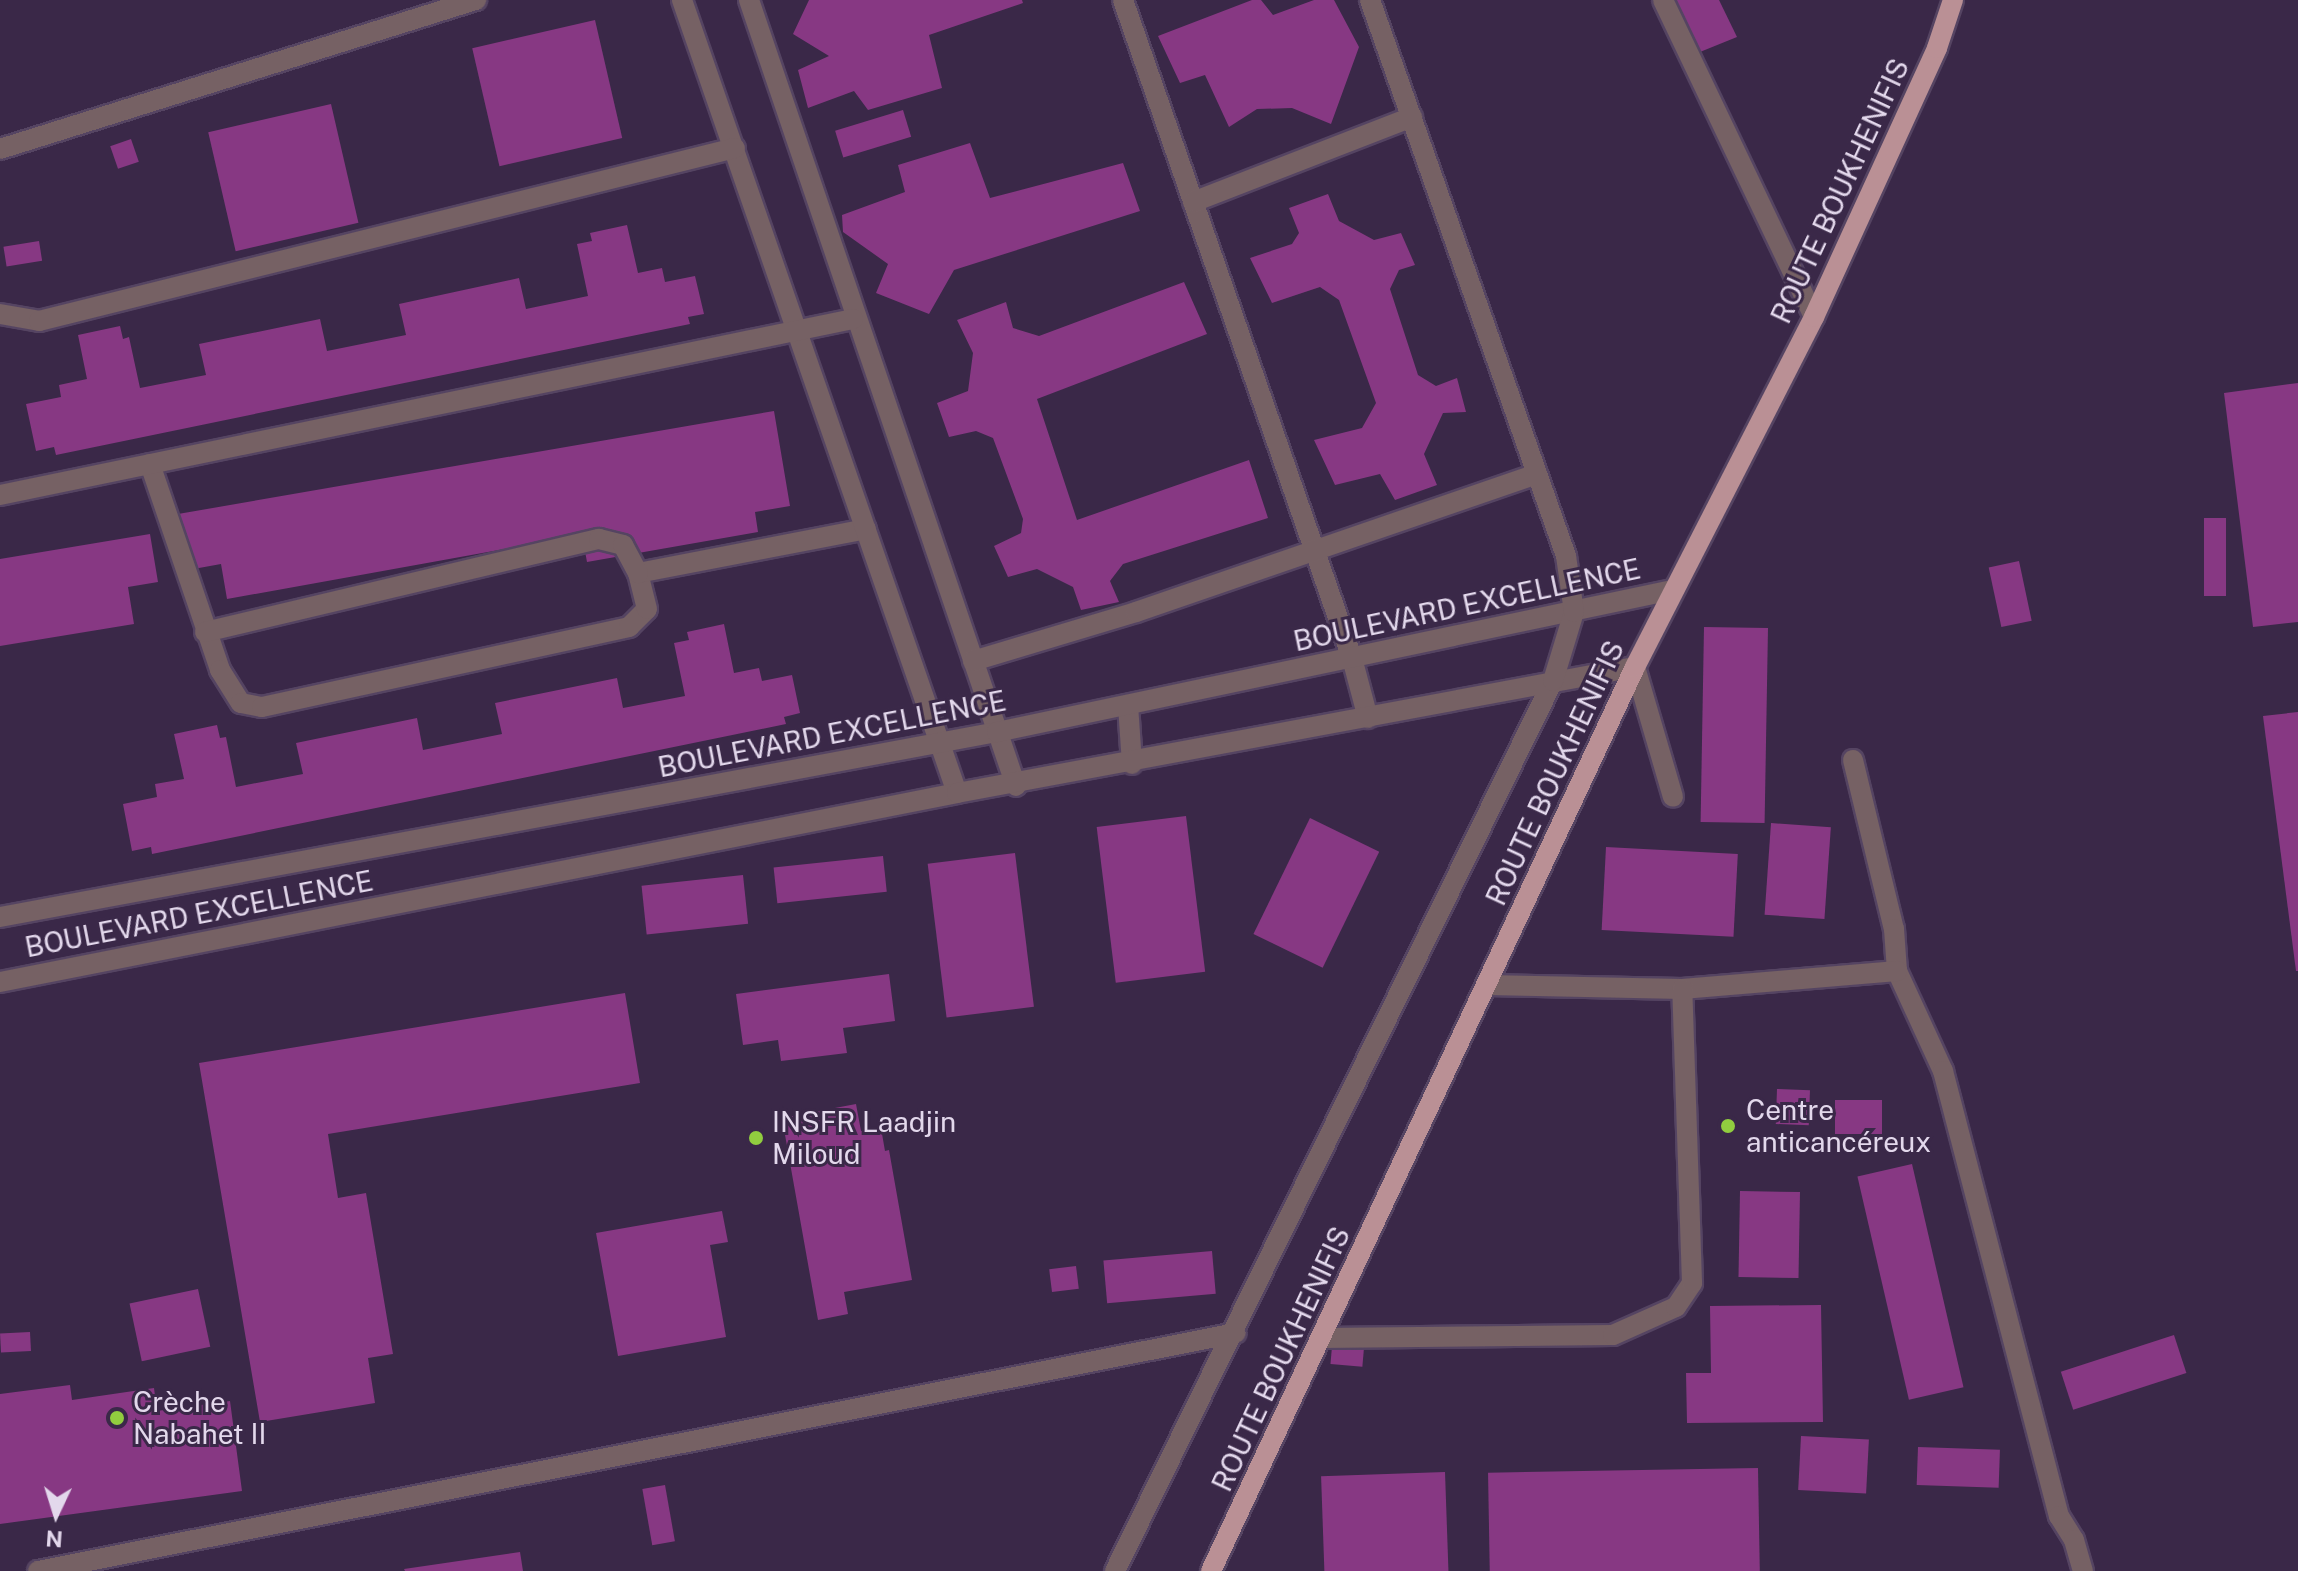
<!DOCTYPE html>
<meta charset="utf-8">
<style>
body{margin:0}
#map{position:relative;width:2298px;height:1571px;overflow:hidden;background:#3a2848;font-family:"Public Sans",sans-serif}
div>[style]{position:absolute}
.building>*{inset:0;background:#873883;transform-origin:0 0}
.roads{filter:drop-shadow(2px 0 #554462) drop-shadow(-2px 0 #554462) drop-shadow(0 2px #554462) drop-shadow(0 -2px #554462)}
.lane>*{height:20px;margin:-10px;padding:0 10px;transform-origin:10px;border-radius:10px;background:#766164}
.street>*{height:20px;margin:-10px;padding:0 10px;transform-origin:10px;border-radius:10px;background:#766164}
.primary>*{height:20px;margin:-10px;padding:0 10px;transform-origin:10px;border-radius:10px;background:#ba9095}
.dots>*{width:22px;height:22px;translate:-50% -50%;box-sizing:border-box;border:4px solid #3a2848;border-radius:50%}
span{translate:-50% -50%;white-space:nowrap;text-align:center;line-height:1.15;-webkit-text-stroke:6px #3a2848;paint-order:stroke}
.street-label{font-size:28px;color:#e3d8ec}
.poi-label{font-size:28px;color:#e3d8ec}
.left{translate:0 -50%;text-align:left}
.north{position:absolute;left:16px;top:1475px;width:80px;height:80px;-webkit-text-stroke:6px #3a2848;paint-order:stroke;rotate:184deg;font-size:22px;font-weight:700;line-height:32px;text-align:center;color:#e3d8ec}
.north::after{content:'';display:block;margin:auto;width:28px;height:36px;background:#e3d8ec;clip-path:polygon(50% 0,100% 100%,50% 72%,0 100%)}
</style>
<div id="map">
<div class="building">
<i style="clip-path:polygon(809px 0,1022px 0,1023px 3px,929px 35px,942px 88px,868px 110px,854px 91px,808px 108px,798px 70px,829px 56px,793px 34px)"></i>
<i style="clip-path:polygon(1252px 0,1261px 0,1273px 15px,1314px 0,1334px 0,1359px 47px,1331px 124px,1292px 108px,1257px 109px,1229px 127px,1205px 75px,1180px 83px,1158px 36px)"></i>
<i style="clip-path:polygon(1669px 0,1719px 0,1737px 37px,1695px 54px)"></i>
<i style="left:595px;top:20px;width:121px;height:126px;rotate:77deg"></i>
<i style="left:331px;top:104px;width:122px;height:126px;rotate:77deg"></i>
<i style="left:903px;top:110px;width:28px;height:71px;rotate:73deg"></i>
<i style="left:131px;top:139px;width:24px;height:22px;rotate:71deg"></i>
<i style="clip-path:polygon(970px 143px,990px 198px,1123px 163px,1140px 211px,954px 270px,929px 314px,876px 293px,888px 264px,843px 232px,842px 215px,905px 192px,898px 165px)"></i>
<i style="clip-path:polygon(1328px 194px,1339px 221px,1374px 240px,1401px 233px,1415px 265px,1399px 270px,1390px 289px,1418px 375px,1436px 386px,1457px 378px,1466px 412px,1443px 413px,1424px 454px,1437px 485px,1395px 500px,1380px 474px,1335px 485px,1314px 440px,1362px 428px,1376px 403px,1339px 300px,1320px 287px,1272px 303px,1250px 258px,1292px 244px,1299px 233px,1289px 208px)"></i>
<i style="clip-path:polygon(627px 225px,638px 273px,662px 268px,665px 282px,695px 276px,704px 314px,688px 317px,690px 324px,56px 455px,54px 447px,36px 451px,26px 404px,61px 397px,59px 385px,87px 379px,78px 335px,120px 326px,123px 339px,129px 337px,140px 388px,206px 375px,199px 344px,320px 319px,327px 351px,406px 335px,399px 304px,519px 278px,526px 309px,588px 296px,577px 244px,592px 241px,590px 233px)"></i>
<i style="left:39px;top:241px;width:20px;height:36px;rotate:81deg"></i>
<i style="clip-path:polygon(1184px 282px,1207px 334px,1037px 399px,1077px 520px,1249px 460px,1268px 518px,1123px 564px,1110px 581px,1119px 602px,1081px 610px,1073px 587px,1037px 569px,1008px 577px,994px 546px,1021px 533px,1023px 519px,993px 438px,976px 431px,949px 437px,937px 403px,968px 391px,973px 353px,957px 320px,1006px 302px,1013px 328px,1039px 336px)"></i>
<i style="clip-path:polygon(2298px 383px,2298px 622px,2253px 627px,2224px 393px)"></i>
<i style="clip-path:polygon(774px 411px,790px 506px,755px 512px,758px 532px,587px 562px,582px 535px,227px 599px,221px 564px,188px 570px,178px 514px)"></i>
<i style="left:2204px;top:518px;width:22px;height:78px"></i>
<i style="clip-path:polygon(150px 534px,158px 582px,128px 587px,134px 624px,0 646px,0 559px)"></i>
<i style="left:2019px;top:561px;width:61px;height:31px;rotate:78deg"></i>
<i style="clip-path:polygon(724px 624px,734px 673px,759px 668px,762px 681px,792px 675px,800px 713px,784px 717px,786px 724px,152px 854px,151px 847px,132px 851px,123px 804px,157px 797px,155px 784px,184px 779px,174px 734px,217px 725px,220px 738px,226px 737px,236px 787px,303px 774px,296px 743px,417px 718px,423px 750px,502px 734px,495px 703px,617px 678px,623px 708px,685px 696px,674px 643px,689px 640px,687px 632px)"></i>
<i style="left:1704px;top:627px;width:64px;height:195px;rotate:1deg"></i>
<i style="clip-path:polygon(2298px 712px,2298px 971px,2296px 971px,2263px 716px)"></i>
<i style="left:1186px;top:816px;width:157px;height:90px;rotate:83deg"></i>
<i style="left:1310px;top:818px;width:77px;height:129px;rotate:26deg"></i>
<i style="left:1771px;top:823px;width:60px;height:92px;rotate:4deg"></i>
<i style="left:1606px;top:847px;width:132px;height:83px;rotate:3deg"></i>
<i style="left:1015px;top:853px;width:155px;height:88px;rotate:83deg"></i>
<i style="left:883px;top:856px;width:36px;height:110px;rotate:84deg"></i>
<i style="left:743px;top:875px;width:49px;height:102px;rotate:84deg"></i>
<i style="clip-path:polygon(889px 974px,895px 1021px,843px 1028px,847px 1053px,781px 1061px,778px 1040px,743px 1045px,736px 994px)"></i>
<i style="clip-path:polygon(625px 993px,640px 1083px,328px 1134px,338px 1198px,366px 1193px,393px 1354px,368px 1358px,375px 1403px,260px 1422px,199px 1063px)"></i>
<i style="left:1777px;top:1089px;width:33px;height:35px;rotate:2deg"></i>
<i style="left:1835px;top:1100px;width:47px;height:34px"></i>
<i style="clip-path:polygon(856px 1104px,861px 1131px,881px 1128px,885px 1151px,889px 1150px,912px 1280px,844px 1292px,848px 1314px,818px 1320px,782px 1118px)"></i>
<i style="left:1912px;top:1164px;width:229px;height:56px;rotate:77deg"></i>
<i style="left:1740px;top:1191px;width:60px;height:86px;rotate:1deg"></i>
<i style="clip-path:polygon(722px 1211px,728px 1242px,710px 1245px,726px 1337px,618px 1356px,596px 1233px)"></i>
<i style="left:1212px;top:1251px;width:43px;height:109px;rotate:85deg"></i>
<i style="left:1076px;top:1266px;width:23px;height:27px;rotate:83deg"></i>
<i style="left:198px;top:1289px;width:59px;height:70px;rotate:78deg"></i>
<i style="clip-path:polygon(1821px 1305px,1823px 1422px,1687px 1423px,1686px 1373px,1711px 1373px,1710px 1306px)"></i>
<i style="left:30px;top:1332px;width:19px;height:30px;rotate:87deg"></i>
<i style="left:1333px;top:1335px;width:32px;height:29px;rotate:5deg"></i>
<i style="left:2174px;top:1335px;width:40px;height:119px;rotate:72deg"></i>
<i style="clip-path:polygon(70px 1385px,72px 1400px,154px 1388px,157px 1411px,230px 1401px,242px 1491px,0 1524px,0 1394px)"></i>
<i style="left:1801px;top:1436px;width:68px;height:54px;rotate:3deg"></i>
<i style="left:1918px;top:1447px;width:82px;height:38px;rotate:2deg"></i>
<i style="left:1758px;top:1468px;width:103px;height:270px;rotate:89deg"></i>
<i style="left:1445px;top:1472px;width:99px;height:124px;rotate:88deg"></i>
<i style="left:665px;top:1485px;width:57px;height:23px;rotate:80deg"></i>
<i style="clip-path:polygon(520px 1552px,523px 1571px,405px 1571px,404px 1569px)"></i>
</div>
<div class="roads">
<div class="lane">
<i style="left:150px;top:464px;width:218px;rotate:71.2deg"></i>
<i style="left:220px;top:670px;width:39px;rotate:58deg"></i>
<i style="left:241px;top:703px;width:21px;rotate:11deg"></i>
<i style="left:262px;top:707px;width:376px;rotate:-12.3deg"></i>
<i style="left:629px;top:627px;width:25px;rotate:-45deg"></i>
<i style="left:647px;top:609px;width:37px;rotate:-104deg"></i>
<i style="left:638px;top:573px;width:232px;rotate:-10.9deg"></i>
<i style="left:205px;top:632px;width:405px;rotate:-13.3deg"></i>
<i style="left:599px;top:539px;width:25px;rotate:14deg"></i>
<i style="left:623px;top:545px;width:32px;rotate:62deg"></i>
</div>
<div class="street">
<i style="left:682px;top:0;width:839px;rotate:70.87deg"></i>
<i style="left:749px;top:0;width:830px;rotate:71.24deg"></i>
<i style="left:1123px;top:0;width:697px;rotate:70.81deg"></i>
<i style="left:1352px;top:658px;width:62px;rotate:75.1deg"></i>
<i style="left:1663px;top:0;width:351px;rotate:64.5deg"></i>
<i style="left:0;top:149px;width:499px;rotate:-17.4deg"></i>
<i style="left:1193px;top:202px;width:235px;rotate:-21.2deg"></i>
<i style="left:0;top:314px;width:40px;rotate:10deg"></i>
<i style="left:39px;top:321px;width:717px;rotate:-13.96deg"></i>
<i style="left:0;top:495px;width:871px;rotate:-11.66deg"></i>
<i style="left:973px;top:661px;width:170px;rotate:-16.7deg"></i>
<i style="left:1136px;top:612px;width:424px;rotate:-19deg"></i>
<i style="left:1128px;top:705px;width:59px;rotate:86.1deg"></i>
<i style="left:1853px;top:760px;width:174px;rotate:76.4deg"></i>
<i style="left:1894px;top:929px;width:42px;rotate:85.9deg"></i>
<i style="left:1897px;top:971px;width:110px;rotate:65.3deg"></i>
<i style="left:1943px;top:1071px;width:460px;rotate:75.4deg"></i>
<i style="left:2059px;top:1516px;width:28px;rotate:58deg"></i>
<i style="left:2074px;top:1540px;width:32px;rotate:74deg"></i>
<i style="left:0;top:917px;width:1014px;rotate:-10.51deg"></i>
<i style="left:997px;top:732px;width:690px;rotate:-11.88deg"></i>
<i style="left:0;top:982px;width:975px;rotate:-11.17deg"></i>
<i style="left:957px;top:793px;width:690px;rotate:-10.53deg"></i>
<i style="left:1635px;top:667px;width:135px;rotate:73.7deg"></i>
<i style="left:1487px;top:985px;width:195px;rotate:1.2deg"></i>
<i style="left:1682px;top:989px;width:216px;rotate:-4.8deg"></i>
<i style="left:1323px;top:1338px;width:290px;rotate:-0.6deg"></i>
<i style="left:1613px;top:1335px;width:69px;rotate:-24deg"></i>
<i style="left:1676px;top:1307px;width:29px;rotate:-56deg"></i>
<i style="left:1692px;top:1283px;width:294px;rotate:-91.9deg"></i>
<i style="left:38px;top:1571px;width:1221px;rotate:-11.24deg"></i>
<i style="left:1115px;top:1571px;width:992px;rotate:-63.8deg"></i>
<i style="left:1553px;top:681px;width:72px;rotate:-73.1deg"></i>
<i style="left:1574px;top:612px;width:57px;rotate:-98.1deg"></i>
<i style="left:1566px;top:556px;width:590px;rotate:-109.42deg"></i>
</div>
<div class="primary">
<i style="left:1211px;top:1571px;width:998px;rotate:-64.87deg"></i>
<i style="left:1635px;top:667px;width:393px;rotate:-62.9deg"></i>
<i style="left:1814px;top:317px;width:296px;rotate:-65.4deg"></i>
<i style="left:1937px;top:48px;width:51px;rotate:-71.6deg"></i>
</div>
</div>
<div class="dots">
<i style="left:1728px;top:1126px;background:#91cd3f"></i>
<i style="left:756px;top:1138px;background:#91cd3f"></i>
<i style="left:117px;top:1418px;background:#91cd3f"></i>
</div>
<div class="street-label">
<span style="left:1840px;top:191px;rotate:-65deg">ROUTE BOUKHENIFIS</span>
<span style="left:1467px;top:605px;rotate:-12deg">BOULEVARD EXCELLENCE</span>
<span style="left:832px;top:734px;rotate:-11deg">BOULEVARD EXCELLENCE</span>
<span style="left:1555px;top:773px;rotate:-65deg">ROUTE BOUKHENIFIS</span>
<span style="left:199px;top:914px;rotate:-11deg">BOULEVARD EXCELLENCE</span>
<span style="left:1281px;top:1359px;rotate:-65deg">ROUTE BOUKHENIFIS</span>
</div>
<div class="poi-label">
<span class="left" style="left:1746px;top:1126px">Centre<br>anticancéreux</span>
<span class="left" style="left:772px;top:1138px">INSFR Laadjin<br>Miloud</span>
<span class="left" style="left:133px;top:1418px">Crèche<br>Nabahet II</span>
</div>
<div class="north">N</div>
</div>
